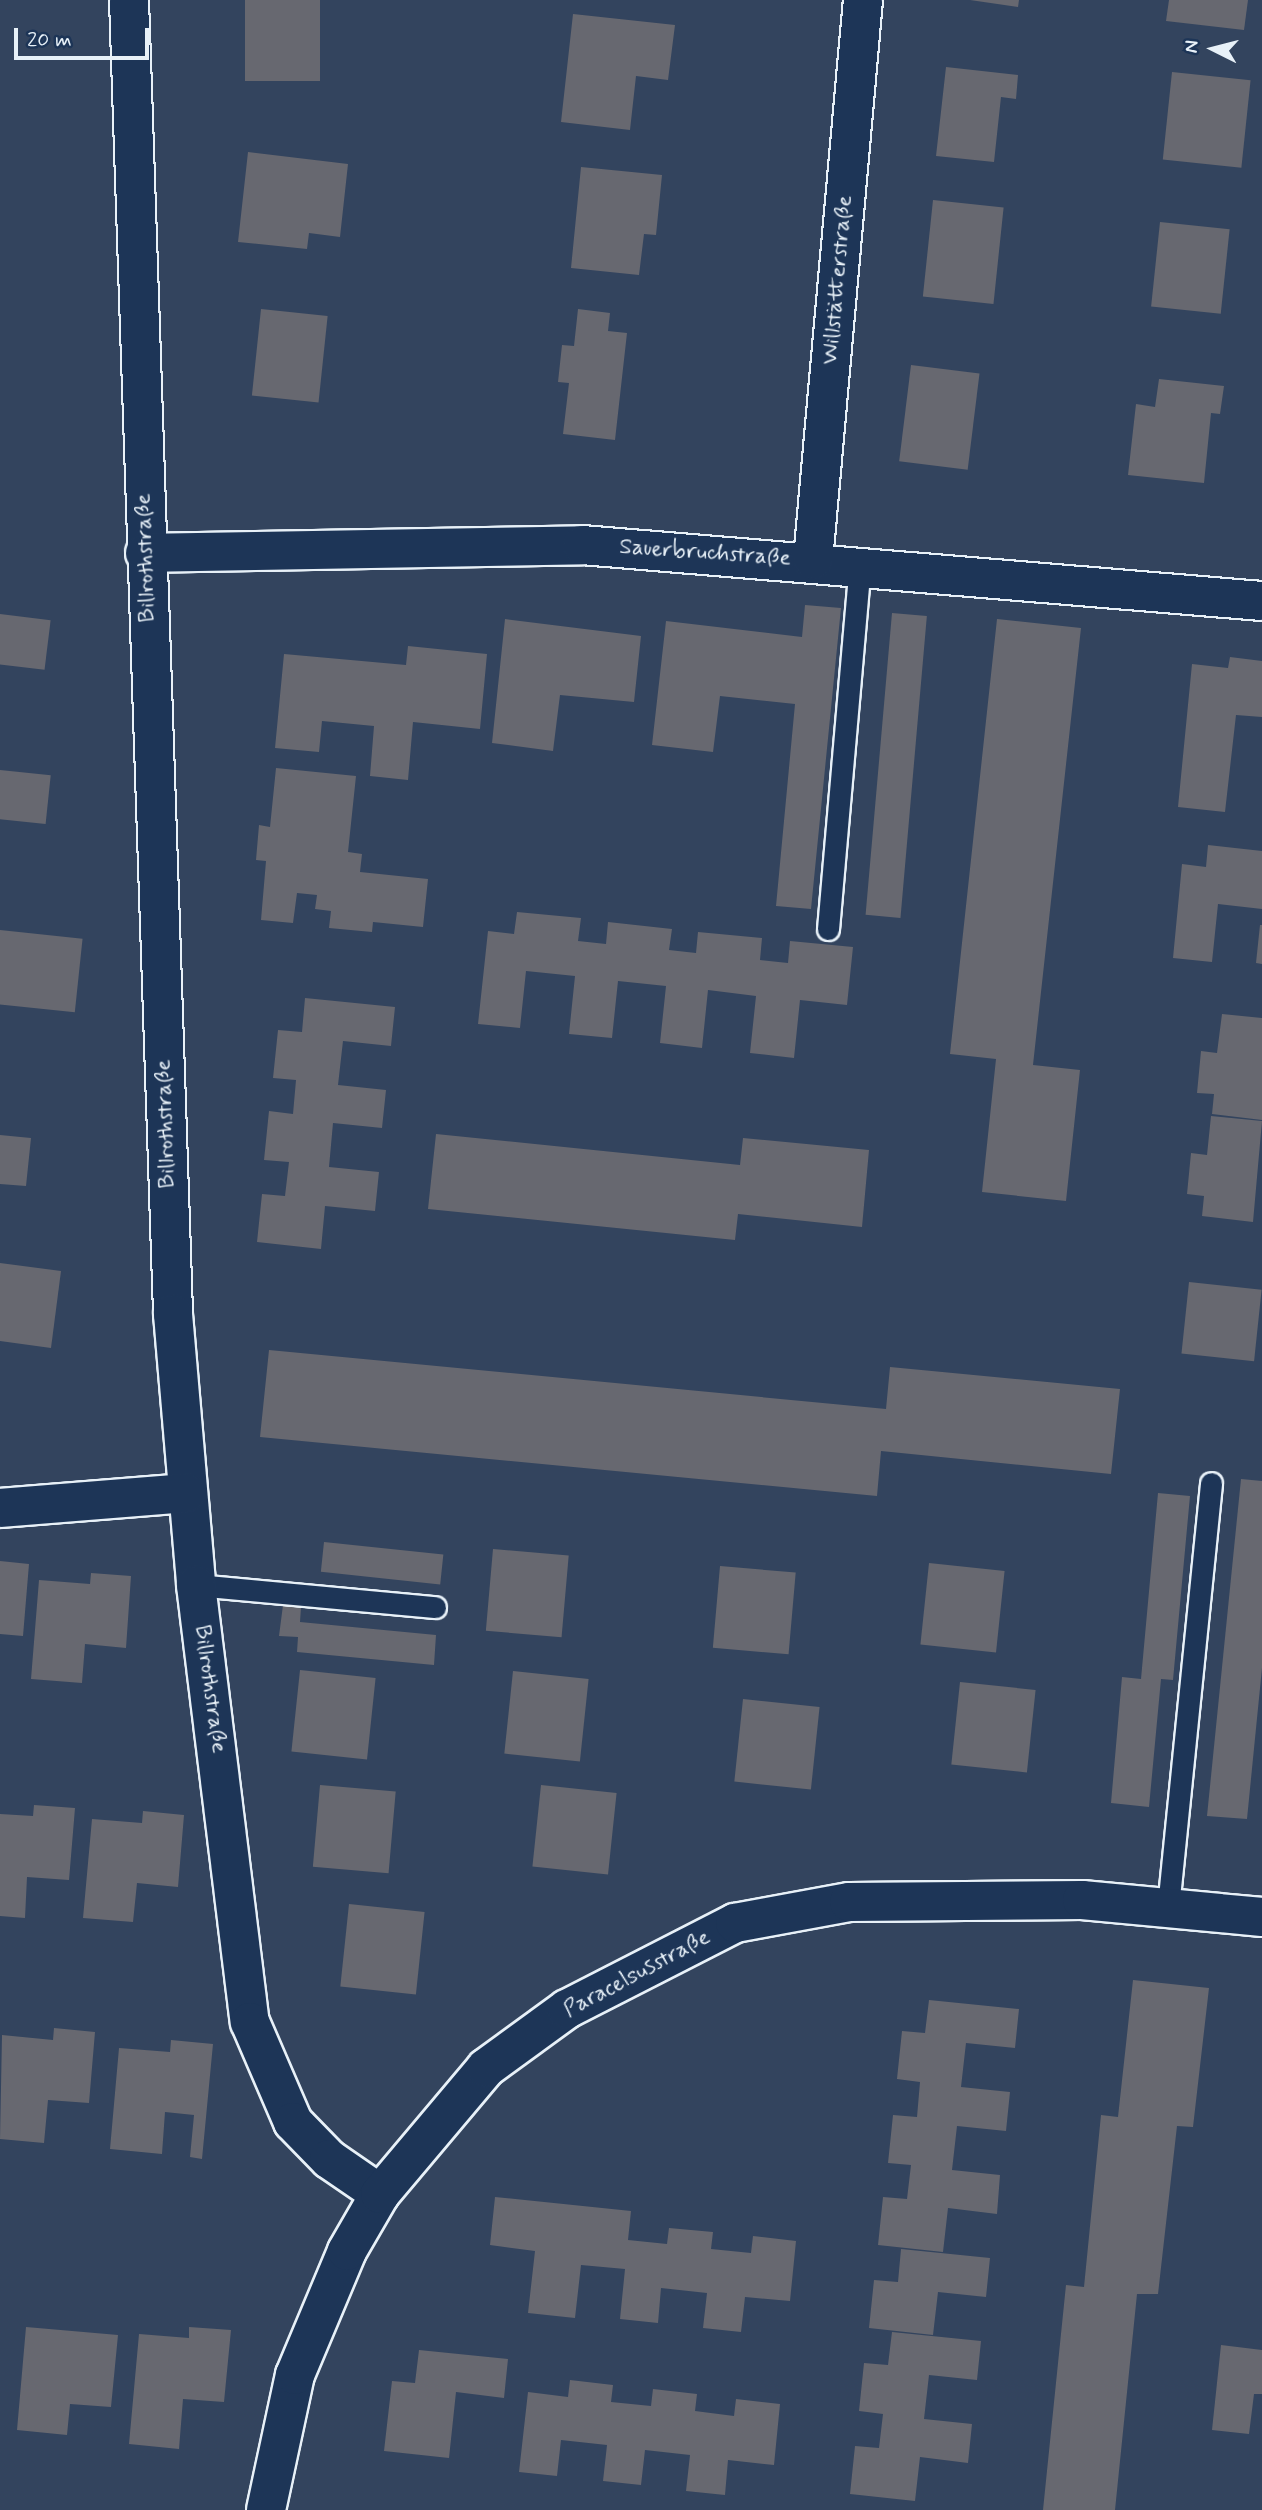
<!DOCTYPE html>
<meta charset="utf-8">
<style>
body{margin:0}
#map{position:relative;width:1262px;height:2510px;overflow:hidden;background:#33445e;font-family:Mynerve,sans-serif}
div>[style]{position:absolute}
.building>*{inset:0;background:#676870;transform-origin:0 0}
.roads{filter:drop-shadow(2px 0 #e8f1f8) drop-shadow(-2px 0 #e8f1f8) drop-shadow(0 2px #e8f1f8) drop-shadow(0 -2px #e8f1f8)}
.lane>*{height:21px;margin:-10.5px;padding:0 10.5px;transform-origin:10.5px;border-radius:10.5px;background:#1d3557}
.street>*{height:38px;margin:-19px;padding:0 19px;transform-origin:19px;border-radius:19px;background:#1d3557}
span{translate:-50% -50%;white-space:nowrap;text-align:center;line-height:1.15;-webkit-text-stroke:5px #1d3557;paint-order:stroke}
.street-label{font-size:23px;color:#e8f1f8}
.north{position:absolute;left:1178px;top:14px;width:70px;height:70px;-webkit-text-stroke:5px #1d3557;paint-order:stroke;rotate:276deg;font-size:19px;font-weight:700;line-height:28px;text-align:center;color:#e8f1f8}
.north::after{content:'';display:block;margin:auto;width:24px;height:32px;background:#e8f1f8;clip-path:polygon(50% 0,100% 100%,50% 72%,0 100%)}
.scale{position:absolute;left:14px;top:28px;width:135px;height:32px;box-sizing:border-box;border:4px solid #e8f1f8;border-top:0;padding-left:9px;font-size:21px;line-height:24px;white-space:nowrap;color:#e8f1f8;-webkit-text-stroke:5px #1d3557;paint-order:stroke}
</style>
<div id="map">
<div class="building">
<i style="left:245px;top:0;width:75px;height:81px"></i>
<i style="clip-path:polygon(970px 0,1019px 0,1018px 7px)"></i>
<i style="clip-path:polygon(1169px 0,1248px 0,1244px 30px,1166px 21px)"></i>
<i style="clip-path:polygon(573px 14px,675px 25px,668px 80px,636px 76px,630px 130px,561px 122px)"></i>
<i style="clip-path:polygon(946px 67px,1018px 75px,1016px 99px,1001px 97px,994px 162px,936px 156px)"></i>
<i style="left:1172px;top:72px;width:79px;height:88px;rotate:6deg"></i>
<i style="clip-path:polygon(248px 152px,348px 164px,340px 237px,309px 233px,307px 249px,238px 242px)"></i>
<i style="clip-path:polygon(581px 167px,662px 175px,656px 235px,644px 234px,639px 275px,571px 268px)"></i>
<i style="left:933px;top:200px;width:71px;height:97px;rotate:6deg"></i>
<i style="left:1160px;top:222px;width:70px;height:85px;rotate:6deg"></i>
<i style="left:261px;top:309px;width:67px;height:87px;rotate:6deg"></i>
<i style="clip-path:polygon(578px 309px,610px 313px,608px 331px,627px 333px,615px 440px,563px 434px,569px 383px,558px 382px,562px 345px,574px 346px)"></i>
<i style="left:911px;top:365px;width:69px;height:97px;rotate:7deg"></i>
<i style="clip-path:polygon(1159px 379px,1224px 386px,1220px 414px,1211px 413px,1204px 483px,1128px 475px,1136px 404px,1155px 407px)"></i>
<i style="clip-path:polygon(805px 605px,841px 608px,811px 909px,776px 906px,795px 704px,720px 696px,713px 752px,652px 745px,666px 621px,802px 637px)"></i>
<i style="left:892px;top:613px;width:35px;height:303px;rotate:5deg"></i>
<i style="left:0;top:614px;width:51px;height:50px;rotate:7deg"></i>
<i style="clip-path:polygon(505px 619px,641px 636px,634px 702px,560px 695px,553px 751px,492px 743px)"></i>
<i style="clip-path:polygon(997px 619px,1081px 628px,1033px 1065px,1080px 1070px,1066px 1201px,982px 1192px,996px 1059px,950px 1054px)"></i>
<i style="clip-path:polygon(408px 646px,487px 654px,480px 729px,413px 722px,408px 780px,370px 776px,374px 726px,322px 721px,319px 752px,275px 748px,284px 654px,406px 665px)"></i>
<i style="clip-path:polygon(1230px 657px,1262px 661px,1262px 717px,1236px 715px,1225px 812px,1178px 807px,1192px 664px,1228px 668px)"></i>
<i style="clip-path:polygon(276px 768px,356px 776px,348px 852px,362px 854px,360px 872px,428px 879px,423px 927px,373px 922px,372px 932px,329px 928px,331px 911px,315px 909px,317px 895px,297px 893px,293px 923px,261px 920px,266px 861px,256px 860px,259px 825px,270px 827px)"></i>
<i style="left:0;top:770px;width:51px;height:49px;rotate:6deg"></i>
<i style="clip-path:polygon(1208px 845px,1262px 851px,1262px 909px,1218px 904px,1212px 962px,1173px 958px,1182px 864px,1206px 867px)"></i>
<i style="clip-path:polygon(517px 912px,581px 918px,578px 941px,606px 944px,608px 922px,672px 929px,669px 950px,696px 953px,698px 932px,762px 938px,760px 960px,788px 963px,790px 941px,853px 947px,847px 1005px,800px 1000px,794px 1058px,750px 1053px,756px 996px,708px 990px,702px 1048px,660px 1043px,666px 986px,618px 981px,612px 1038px,569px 1034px,575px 976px,526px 971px,520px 1028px,478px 1024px,488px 931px,514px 934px)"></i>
<i style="clip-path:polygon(1260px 925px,1262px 925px,1262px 964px,1256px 963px)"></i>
<i style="left:0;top:930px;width:83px;height:74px;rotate:6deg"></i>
<i style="clip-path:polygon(305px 998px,395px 1007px,391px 1046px,343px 1041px,338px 1085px,386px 1090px,382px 1128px,333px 1123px,329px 1167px,379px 1172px,375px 1211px,325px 1206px,321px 1249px,257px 1242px,262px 1194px,285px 1196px,289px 1162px,264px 1160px,269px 1111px,293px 1114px,296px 1080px,273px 1078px,278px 1030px,302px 1032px)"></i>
<i style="clip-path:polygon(1222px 1014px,1262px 1018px,1262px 1120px,1212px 1114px,1214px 1094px,1197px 1093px,1201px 1051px,1217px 1053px)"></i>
<i style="clip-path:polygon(1211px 1116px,1262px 1121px,1253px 1222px,1202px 1216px,1204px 1196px,1187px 1194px,1191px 1153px,1207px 1155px)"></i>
<i style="clip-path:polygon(436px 1134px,740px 1165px,743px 1138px,869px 1150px,862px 1227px,738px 1214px,735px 1240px,428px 1209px)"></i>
<i style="clip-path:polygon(0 1135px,31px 1138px,26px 1186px,0 1184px)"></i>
<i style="clip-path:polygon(0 1263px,61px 1271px,51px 1348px,0 1341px)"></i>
<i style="left:1189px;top:1282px;width:73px;height:72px;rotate:6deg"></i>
<i style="clip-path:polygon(269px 1350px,886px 1409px,890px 1367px,1120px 1389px,1111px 1474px,881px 1451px,877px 1496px,260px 1437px)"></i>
<i style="clip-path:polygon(1241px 1479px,1262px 1481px,1262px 1668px,1247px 1819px,1207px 1816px)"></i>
<i style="clip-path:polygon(1158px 1493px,1190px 1496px,1173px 1680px,1161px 1679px,1149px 1807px,1111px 1803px,1122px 1677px,1141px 1679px)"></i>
<i style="left:324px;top:1542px;width:120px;height:30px;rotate:6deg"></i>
<i style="left:493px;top:1549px;width:76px;height:82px;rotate:5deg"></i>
<i style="clip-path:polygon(0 1561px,29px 1564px,23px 1636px,0 1634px)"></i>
<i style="left:929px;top:1563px;width:76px;height:82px;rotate:6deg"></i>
<i style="left:720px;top:1566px;width:76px;height:82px;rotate:5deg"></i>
<i style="clip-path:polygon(91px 1573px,131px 1576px,126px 1648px,85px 1644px,82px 1683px,31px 1679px,39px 1580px,90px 1584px)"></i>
<i style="clip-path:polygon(283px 1605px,301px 1607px,300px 1622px,436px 1635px,434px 1665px,297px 1652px,298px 1637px,279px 1636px)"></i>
<i style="left:300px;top:1670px;width:76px;height:82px;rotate:6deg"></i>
<i style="left:513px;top:1671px;width:76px;height:83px;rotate:6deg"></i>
<i style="left:960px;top:1682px;width:76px;height:83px;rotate:6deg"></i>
<i style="left:743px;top:1699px;width:77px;height:83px;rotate:6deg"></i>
<i style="left:320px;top:1785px;width:76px;height:82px;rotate:5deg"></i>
<i style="left:541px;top:1785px;width:76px;height:82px;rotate:6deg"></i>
<i style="clip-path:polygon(34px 1805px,75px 1808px,69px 1880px,27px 1877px,25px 1918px,0 1916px,0 1814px,33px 1816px)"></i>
<i style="clip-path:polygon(143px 1811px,184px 1815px,178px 1887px,137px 1883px,133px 1922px,83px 1918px,92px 1819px,142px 1823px)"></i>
<i style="left:349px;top:1904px;width:76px;height:83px;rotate:6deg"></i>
<i style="clip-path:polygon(1133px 1980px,1209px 1988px,1193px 2127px,1177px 2126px,1158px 2294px,1137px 2294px,1115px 2510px,1043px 2510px,1066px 2285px,1084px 2287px,1101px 2115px,1118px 2117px)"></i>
<i style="clip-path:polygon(929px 2000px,1019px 2009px,1015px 2048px,966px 2043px,961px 2087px,1010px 2092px,1006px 2131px,957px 2126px,952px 2170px,1000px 2175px,997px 2214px,948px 2208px,943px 2252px,878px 2245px,883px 2197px,907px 2199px,911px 2165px,888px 2163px,893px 2115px,917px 2117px,920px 2082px,897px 2079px,902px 2031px,925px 2033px)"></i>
<i style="clip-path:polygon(54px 2028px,95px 2032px,89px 2103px,48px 2100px,44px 2143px,0 2139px,2px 2035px,53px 2040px)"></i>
<i style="clip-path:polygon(171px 2040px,213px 2044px,202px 2159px,190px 2157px,194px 2115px,165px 2112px,162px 2154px,110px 2149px,119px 2048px,170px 2052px)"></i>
<i style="clip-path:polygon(495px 2197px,631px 2211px,628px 2240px,667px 2244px,669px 2228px,713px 2232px,711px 2249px,751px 2253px,753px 2236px,796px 2241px,790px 2301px,745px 2297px,741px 2332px,703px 2328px,707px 2293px,661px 2288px,658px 2323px,620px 2319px,625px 2269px,581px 2265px,575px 2318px,528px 2313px,535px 2251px,490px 2245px)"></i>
<i style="clip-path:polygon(901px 2249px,990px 2258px,986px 2297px,938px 2292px,933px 2335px,869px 2328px,874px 2280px,898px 2282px)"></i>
<i style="clip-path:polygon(26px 2327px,118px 2335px,111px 2407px,70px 2404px,67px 2435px,17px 2430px)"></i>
<i style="clip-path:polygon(189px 2327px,231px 2330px,224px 2402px,183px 2399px,179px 2449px,129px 2444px,139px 2334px,189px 2338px)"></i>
<i style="clip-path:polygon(892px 2332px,981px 2341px,977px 2380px,929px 2375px,924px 2419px,972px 2424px,968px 2463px,920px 2457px,915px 2501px,850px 2494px,855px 2446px,879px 2448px,883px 2414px,859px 2411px,864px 2363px,888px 2365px)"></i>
<i style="clip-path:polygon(1221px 2345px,1262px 2350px,1262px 2394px,1254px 2394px,1249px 2434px,1212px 2430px)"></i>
<i style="clip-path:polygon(419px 2350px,508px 2359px,504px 2398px,456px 2392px,449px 2458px,384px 2451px,392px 2381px,415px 2383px)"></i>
<i style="clip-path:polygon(570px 2380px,613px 2385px,611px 2402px,651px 2406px,653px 2389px,697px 2394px,695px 2411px,734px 2416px,736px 2399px,780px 2404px,774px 2465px,728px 2460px,725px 2495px,686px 2491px,690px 2455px,645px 2450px,641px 2485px,603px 2481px,607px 2445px,561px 2440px,557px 2476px,519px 2472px,528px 2392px,568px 2397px)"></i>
</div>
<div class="roads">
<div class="lane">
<i style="left:828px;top:929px;width:366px;rotate:-85deg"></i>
<i style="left:196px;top:1585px;width:240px;rotate:5.3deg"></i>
<i style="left:1168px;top:1907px;width:426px;rotate:-84.2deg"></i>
</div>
<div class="street">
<i style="left:129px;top:0;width:1315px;rotate:88.08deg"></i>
<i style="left:173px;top:1314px;width:272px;rotate:85.1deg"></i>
<i style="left:196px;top:1585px;width:440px;rotate:83deg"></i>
<i style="left:250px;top:2022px;width:109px;rotate:66.7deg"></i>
<i style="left:293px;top:2122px;width:52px;rotate:45.8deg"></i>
<i style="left:329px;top:2159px;width:62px;rotate:34.5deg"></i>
<i style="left:145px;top:553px;width:437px;rotate:-1deg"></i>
<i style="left:582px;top:545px;width:682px;rotate:4.71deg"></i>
<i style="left:813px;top:560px;width:562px;rotate:-84.9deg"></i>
<i style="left:0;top:1508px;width:187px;rotate:-4.6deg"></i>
<i style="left:266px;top:2510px;width:138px;rotate:-77.9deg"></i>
<i style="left:295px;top:2375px;width:134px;rotate:-67.2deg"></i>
<i style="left:347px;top:2251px;width:66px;rotate:-59.9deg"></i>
<i style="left:380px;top:2194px;width:165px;rotate:-49.9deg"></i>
<i style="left:486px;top:2068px;width:100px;rotate:-36.1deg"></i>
<i style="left:567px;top:2009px;width:189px;rotate:-27.1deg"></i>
<i style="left:735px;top:1923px;width:116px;rotate:-10.4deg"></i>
<i style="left:849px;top:1902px;width:233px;rotate:-0.5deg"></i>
<i style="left:1082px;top:1900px;width:181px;rotate:5.4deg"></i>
</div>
</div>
<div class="street-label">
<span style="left:838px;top:280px;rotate:-85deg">Willstätterstraße</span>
<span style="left:705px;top:553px;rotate:4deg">Sauerbruchstraße</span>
<span style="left:146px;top:558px;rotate:-92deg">Billrothstraße</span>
<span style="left:166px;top:1124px;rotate:-92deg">Billrothstraße</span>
<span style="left:210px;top:1689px;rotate:82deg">Billrothstraße</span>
<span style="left:637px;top:1974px;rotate:-28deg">Paracelsusstraße</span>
</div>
<div class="north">N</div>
<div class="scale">20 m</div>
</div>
